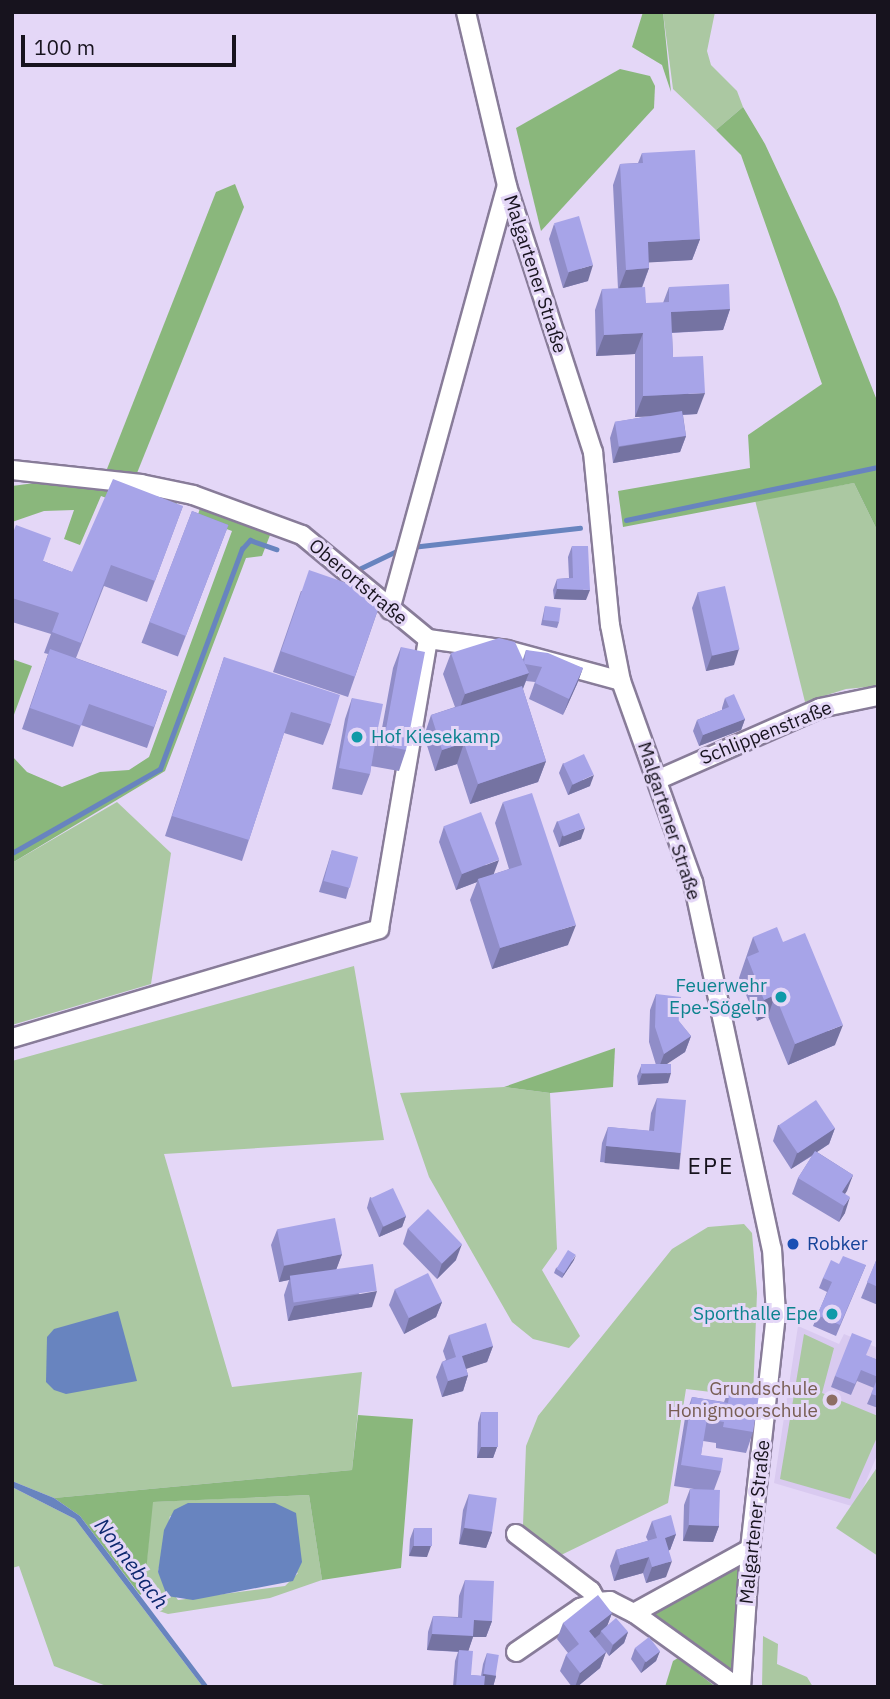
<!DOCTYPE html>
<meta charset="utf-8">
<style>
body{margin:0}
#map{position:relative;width:890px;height:1699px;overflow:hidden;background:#e4d7f7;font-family:"IBM Plex Sans",sans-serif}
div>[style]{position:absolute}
.built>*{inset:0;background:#d9caf0}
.green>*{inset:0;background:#abc8a2}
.forest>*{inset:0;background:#8ab77c}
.water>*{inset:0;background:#6884bf}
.stream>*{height:4.5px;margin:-2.25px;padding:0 2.25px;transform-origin:2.25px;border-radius:2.25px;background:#6884bf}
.roads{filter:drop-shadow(2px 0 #887c99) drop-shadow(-2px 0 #887c99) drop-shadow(0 2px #887c99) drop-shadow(0 -2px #887c99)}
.minor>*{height:18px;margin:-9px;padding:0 9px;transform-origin:9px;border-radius:9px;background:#fff}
.wall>*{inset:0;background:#908dc8;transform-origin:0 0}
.shaded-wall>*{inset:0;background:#7573a2;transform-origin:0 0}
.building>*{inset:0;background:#a7a4e8;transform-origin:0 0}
.dots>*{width:19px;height:19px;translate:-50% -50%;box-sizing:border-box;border:4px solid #e4d7f7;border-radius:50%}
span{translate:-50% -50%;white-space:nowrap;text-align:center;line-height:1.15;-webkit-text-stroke:6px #e4d7f7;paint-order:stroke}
.street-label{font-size:19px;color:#17131e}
.culture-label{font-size:19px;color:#0d838f}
.left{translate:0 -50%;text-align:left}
.right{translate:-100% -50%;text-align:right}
.transit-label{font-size:19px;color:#164399}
.education-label{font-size:19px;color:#785e54}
.water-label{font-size:21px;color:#0e286f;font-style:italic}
.quarter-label{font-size:23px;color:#17131e;letter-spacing:2px}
.frame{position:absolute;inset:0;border:14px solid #17131e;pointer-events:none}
.scale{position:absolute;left:21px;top:35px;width:215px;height:32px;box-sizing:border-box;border:4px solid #17131e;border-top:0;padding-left:9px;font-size:21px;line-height:24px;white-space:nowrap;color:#17131e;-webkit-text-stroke:5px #e4d7f7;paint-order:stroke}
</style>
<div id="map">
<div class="built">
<i style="clip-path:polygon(798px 1326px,839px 1344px,844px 1334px,878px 1348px,878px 1453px,855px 1507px,774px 1483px)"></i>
</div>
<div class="green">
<i style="clip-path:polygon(663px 12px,715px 12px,707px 51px,711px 65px,737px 91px,743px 107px,716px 130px,673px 89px)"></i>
<i style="clip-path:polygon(854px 483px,878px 532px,878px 686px,846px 689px,805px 702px,755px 500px)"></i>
<i style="clip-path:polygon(117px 802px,171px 853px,151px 984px,12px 1025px,12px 863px)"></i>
<i style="clip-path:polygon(354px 966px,384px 1140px,164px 1154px,232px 1387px,362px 1372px,352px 1470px,54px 1498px,12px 1481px,12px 1061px)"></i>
<i style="clip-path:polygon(504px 1087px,550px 1093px,557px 1249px,542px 1270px,580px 1336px,569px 1348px,533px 1339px,512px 1322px,429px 1177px,400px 1093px)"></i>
<i style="clip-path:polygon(744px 1224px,752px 1233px,757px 1293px,753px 1397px,686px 1389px,668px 1503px,557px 1557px,523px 1525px,526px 1446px,538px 1416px,672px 1249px,708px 1227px)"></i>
<i style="clip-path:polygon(804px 1334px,834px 1348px,822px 1393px,878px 1416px,878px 1435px,850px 1499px,780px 1479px)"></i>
<i style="clip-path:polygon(878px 1466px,878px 1556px,836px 1528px)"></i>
<i style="clip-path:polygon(12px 1487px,75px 1519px,203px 1687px,109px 1687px,54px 1666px,19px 1566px,12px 1568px)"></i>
<i style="clip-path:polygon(evenodd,309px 1495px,322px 1580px,270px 1598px,168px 1614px,159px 1611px,144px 1592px,152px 1502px,309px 1495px,170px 1516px,298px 1573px,285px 1586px,178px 1600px,158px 1572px,170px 1516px)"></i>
<i style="clip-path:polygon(763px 1636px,778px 1644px,777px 1664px,807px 1677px,813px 1687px,762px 1687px)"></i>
</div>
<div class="forest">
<i style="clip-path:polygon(643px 12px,663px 12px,671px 92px,662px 65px,632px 47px)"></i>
<i style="clip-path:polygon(620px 69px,650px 76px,655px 86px,654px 108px,541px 231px,516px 128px)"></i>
<i style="clip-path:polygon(743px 107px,765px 144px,837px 299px,878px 403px,878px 532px,854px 483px,623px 527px,618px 491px,750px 468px,748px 435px,822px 384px,741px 155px,716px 130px)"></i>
<i style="clip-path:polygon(235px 184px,244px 207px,135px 478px,105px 474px,216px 192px)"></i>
<i style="clip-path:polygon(57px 480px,151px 494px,177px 503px,170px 522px,101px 496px,80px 545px,64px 539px,74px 510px,44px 511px,12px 522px,12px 486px)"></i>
<i style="clip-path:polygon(200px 508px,270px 535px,262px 556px,246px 558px,165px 771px,12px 863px,12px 756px,27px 772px,62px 787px,100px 772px,129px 770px,149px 757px,232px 531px,197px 518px)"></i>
<i style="clip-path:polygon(12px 659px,32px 666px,12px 720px)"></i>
<i style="clip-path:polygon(615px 1048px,613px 1087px,550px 1093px,504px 1087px)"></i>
<i style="clip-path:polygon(358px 1415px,413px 1419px,401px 1568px,322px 1580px,309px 1495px,153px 1502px,144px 1592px,140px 1595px,80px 1516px,54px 1498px,352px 1470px)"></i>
<i style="clip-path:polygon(740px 1565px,731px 1672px,648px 1612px)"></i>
<i style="clip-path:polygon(678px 1658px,716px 1687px,665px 1687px,673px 1661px)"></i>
</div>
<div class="water">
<i style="clip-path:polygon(118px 1311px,137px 1381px,66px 1394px,54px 1390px,46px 1382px,47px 1337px,54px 1329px)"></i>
<i style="clip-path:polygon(12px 1481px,54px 1498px,80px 1516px,209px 1687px,203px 1687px,75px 1519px,12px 1487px)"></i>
<i style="clip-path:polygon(188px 1503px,275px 1503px,296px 1513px,302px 1562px,293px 1581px,193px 1600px,167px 1596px,158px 1572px,164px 1530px,174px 1510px)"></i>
</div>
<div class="stream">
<i style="left:626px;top:520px;width:258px;rotate:-11.9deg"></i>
<i style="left:412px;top:547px;width:169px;rotate:-6.5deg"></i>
<i style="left:357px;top:570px;width:51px;rotate:-25.6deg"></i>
<i style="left:12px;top:853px;width:170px;rotate:-29.6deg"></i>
<i style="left:160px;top:769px;width:235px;rotate:-69.6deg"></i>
<i style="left:242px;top:549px;width:12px;rotate:-48deg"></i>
<i style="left:250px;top:540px;width:28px;rotate:19deg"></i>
</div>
<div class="roads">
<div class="minor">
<i style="left:466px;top:12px;width:179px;rotate:76.7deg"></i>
<i style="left:507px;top:186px;width:280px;rotate:72.1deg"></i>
<i style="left:593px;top:452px;width:174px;rotate:84.4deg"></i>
<i style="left:610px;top:625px;width:57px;rotate:78.9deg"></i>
<i style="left:621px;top:681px;width:214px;rotate:70.3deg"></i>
<i style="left:693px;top:882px;width:375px;rotate:77.9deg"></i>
<i style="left:772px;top:1249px;width:65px;rotate:86.5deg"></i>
<i style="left:776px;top:1314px;width:236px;rotate:96.3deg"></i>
<i style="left:750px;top:1549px;width:138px;rotate:93.7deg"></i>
<i style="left:12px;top:470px;width:130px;rotate:6.2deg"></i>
<i style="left:141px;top:484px;width:53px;rotate:11.9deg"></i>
<i style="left:193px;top:495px;width:116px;rotate:20.2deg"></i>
<i style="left:302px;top:535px;width:163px;rotate:39.5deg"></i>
<i style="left:428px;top:639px;width:80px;rotate:7.9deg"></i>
<i style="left:507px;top:650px;width:118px;rotate:15.2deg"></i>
<i style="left:390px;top:610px;width:440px;rotate:-74.6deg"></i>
<i style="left:657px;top:780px;width:178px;rotate:-23.8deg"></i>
<i style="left:820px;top:708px;width:59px;rotate:-11.7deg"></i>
<i style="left:12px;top:1038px;width:383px;rotate:-16.5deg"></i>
<i style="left:379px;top:929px;width:294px;rotate:-80.4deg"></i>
<i style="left:516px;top:1534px;width:94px;rotate:37.2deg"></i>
<i style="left:591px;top:1591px;width:13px;rotate:61deg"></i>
<i style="left:597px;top:1602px;width:13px;rotate:-4deg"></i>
<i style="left:610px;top:1601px;width:27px;rotate:27deg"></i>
<i style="left:634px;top:1613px;width:127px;rotate:35.7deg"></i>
<i style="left:634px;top:1613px;width:132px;rotate:-28.9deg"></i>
<i style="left:516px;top:1652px;width:78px;rotate:-34.5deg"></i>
<i style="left:580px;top:1608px;width:18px;rotate:-19deg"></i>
</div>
</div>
<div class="wall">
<i style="clip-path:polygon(642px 153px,700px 239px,692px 260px,649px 262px,649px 268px,642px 288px,646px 303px,663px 303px,669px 287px,730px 309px,723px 330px,672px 333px,673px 357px,697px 414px,683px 415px,686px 436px,680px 452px,613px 463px,610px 438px,615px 422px,650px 416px,635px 417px,635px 354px,596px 356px,595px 310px,602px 289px,618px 289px,613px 185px,620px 164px,638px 163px)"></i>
<i style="clip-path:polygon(554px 224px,588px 281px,563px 288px,549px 239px)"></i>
<i style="clip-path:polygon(183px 506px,147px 602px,104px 586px,76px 658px,167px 691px,147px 748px,81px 725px,73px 747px,22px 729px,48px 654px,44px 653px,51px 634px,12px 622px,12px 535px,43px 561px,72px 572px)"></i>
<i style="left:192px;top:511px;width:39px;height:141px;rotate:21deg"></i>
<i style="clip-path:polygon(572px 546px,586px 600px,554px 599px,553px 590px,557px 579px,569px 578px,568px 557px)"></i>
<i style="clip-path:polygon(301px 591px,383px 595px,348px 697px,273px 672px)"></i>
<i style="clip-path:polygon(698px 592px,734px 665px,706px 671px,692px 608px)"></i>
<i style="clip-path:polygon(545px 606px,559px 622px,557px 628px,541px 625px)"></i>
<i style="clip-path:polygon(401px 647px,406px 750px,399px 771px,371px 766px,370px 774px,362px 795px,332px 789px,345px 719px,352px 698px,378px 728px,382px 728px,393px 668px)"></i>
<i style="clip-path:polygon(526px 650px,583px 668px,577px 684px,563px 715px,529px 699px,535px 682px,526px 681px,523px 689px,546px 761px,538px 782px,470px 804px,457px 764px,435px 771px,424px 736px,431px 715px,455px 707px,443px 674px,451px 653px,523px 659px)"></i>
<i style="clip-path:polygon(224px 657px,331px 724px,323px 745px,284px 733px,242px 861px,165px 836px)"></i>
<i style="clip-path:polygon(725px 698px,745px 719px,741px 730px,699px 746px,693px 731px,697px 720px,722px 710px,722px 708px)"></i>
<i style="clip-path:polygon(563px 763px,590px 786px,568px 795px,559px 773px)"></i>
<i style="clip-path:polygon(503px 802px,568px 945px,492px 969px,470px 900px,477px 882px,456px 890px,439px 842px,444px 826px,494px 874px,509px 869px,495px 823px)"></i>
<i style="clip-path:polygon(557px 821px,581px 839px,559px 847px,553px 831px)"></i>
<i style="clip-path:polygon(332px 850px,349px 888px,346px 899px,319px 892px)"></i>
<i style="clip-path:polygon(753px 937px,783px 942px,835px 1045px,788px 1065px,768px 1016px,757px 1021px,739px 978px)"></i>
<i style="clip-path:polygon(656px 994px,691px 1036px,685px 1052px,666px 1064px,668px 1083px,638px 1085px,637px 1076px,641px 1066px,656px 1065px,649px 1042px,650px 1010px)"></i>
<i style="clip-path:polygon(657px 1098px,675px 1169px,600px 1162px,602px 1143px,608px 1127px,649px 1131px,651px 1113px)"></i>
<i style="clip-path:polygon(778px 1125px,835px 1128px,829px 1144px,817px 1152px,853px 1175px,845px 1193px,845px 1213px,839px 1222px,792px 1194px,798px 1178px,812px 1156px,791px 1169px,773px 1141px)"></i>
<i style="clip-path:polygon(370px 1197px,406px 1216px,402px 1227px,379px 1237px,367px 1208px)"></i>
<i style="clip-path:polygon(408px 1228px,456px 1260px,437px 1279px,403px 1244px)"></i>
<i style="clip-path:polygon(277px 1230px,342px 1254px,336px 1270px,372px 1307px,288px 1321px,284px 1295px,289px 1280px,279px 1282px,271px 1245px)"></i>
<i style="clip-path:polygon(878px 1256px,878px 1305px,861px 1298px)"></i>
<i style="clip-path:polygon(574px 1260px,562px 1278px,554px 1273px,556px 1268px)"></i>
<i style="clip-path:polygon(839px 1264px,866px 1265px,836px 1336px,813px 1326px,827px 1292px,819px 1288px,823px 1278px)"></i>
<i style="clip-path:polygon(395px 1289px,442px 1302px,436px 1317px,404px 1334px,389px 1305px)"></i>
<i style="clip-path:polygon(449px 1335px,493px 1346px,487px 1362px,466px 1368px,468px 1375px,463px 1391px,442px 1397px,436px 1377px,442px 1362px,446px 1360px,443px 1351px)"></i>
<i style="clip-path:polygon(867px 1356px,878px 1360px,878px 1408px,867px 1404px,874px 1388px,857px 1381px,851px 1395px,831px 1387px,835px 1376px)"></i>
<i style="clip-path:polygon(731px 1384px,753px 1432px,746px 1453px,716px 1448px,716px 1443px,703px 1441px,701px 1455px,721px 1471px,714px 1490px,719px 1526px,713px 1542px,683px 1541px,684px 1505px,690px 1489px,694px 1489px,674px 1486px,685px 1418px,692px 1397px,724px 1402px)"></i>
<i style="clip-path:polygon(481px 1412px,497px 1447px,493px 1458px,477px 1458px,478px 1423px)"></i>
<i style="clip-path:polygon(469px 1494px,492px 1532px,486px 1548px,459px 1544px,463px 1510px)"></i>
<i style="clip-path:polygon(652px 1521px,676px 1534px,670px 1550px,669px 1550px,666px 1577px,646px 1583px,643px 1573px,614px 1581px,610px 1566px,616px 1550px,648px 1541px,646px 1537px)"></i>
<i style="clip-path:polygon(414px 1528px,427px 1557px,409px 1556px,410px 1539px)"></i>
<i style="clip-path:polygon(465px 1580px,492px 1621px,486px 1637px,473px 1637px,468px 1651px,471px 1675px,481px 1676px,483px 1664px,487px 1653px,496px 1676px,493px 1687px,485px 1686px,484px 1687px,453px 1687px,455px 1661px,458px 1652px,427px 1650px,428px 1632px,433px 1616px,458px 1617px,459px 1596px)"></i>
<i style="clip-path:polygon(612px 1613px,607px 1626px,628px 1632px,624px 1643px,609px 1656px,606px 1652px,600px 1668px,577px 1687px,572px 1687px,560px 1671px,566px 1655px,568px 1653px,557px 1639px,563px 1623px)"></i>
<i style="clip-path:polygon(635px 1648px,660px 1651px,656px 1661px,641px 1673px,631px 1659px)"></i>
</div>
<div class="shaded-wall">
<i style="clip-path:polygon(700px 239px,692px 260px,640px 263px,648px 242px)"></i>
<i style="clip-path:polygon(593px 265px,588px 281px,563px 288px,569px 272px)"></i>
<i style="clip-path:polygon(649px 268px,641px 289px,618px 291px,626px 270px)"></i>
<i style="clip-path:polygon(730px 309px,723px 330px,664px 333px,671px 312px)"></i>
<i style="clip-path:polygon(643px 333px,635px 354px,596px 356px,604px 335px)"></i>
<i style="clip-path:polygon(705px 393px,697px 414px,635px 417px,643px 396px)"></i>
<i style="clip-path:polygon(686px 436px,680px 452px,613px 463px,619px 447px)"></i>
<i style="clip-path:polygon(557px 589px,590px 590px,586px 600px,554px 599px)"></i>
<i style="clip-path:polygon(739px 649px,734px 665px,706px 671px,712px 655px)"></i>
<i style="clip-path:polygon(583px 668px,577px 684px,563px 715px,569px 699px)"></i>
<i style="clip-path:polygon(529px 673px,521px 693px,457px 715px,465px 694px)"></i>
<i style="clip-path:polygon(745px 719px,741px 730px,699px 746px,703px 735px)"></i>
<i style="clip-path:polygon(464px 743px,457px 764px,435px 771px,442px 750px)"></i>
<i style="clip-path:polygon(546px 761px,538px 782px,470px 804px,478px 784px)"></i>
<i style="clip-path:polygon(594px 775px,590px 786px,568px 795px,572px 785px)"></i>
<i style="clip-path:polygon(585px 828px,581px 839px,559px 847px,562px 836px)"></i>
<i style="clip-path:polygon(499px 860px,493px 876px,478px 879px,477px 882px,456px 890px,462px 874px)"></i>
<i style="clip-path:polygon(576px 925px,568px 945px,492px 969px,500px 948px)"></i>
<i style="clip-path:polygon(775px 995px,768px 1016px,757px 1021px,764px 1000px)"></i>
<i style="clip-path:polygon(843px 1025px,835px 1045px,788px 1065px,795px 1044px)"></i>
<i style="clip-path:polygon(691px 1036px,685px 1052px,658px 1070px,664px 1054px)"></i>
<i style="clip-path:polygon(671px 1073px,668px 1083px,638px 1085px,642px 1074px)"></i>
<i style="clip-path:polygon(835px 1128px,829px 1144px,791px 1169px,797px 1153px)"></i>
<i style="left:606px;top:1146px;width:75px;height:17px;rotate:5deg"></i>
<i style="clip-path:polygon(853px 1175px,847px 1191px,839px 1203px,842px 1192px)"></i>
<i style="clip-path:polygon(850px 1197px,845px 1213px,839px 1222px,844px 1206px)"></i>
<i style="clip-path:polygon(406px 1216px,402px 1227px,379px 1237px,383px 1226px)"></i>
<i style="clip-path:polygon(462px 1244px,456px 1260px,437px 1279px,442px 1263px)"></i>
<i style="clip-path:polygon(342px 1254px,336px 1270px,279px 1282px,284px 1266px)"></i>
<i style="clip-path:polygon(576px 1255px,574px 1260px,562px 1278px,564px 1273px)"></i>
<i style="clip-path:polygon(377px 1291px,372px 1307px,288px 1321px,294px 1306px)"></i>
<i style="clip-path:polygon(442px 1302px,436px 1317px,404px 1334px,409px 1318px)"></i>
<i style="clip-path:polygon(493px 1346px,487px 1362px,457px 1372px,462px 1356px)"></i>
<i style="clip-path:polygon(468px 1375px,463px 1391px,442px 1397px,448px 1381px)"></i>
<i style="clip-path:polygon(481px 1447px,497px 1447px,493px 1458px,477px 1458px)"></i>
<i style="clip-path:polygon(689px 1525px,719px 1526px,713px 1542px,683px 1541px)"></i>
<i style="clip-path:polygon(464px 1528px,492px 1532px,486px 1548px,459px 1544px)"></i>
<i style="clip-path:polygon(676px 1534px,670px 1550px,659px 1553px,665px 1538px)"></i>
<i style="clip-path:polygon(413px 1546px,431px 1546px,427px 1557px,409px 1556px)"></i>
<i style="clip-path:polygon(649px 1557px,643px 1573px,614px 1581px,620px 1565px)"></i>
<i style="clip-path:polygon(672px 1561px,666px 1577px,646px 1583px,652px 1567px)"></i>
<i style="clip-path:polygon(612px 1613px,606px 1629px,601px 1631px,600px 1634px,584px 1647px,589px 1631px)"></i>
<i style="clip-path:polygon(474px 1620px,492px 1621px,486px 1637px,473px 1637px,468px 1652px,427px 1650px,432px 1634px)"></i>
<i style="clip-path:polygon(628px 1632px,624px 1643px,609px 1656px,613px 1645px)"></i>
<i style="clip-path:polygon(660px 1651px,656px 1661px,641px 1673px,645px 1662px)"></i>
<i style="clip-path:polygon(606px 1652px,600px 1668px,577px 1687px,575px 1687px,580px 1673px)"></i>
<i style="clip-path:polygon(483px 1674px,496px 1676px,493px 1687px,480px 1685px)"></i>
</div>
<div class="building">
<i style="clip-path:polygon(695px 150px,700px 239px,648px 242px,649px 268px,626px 270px,620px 164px,643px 163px,642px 153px)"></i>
<i style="left:579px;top:216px;width:51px;height:26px;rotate:74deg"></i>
<i style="clip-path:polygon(729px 284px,730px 309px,671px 312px,673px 357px,703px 356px,705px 393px,643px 396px,643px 333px,604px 335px,602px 289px,645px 287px,646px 303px,669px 302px,669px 287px)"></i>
<i style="left:682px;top:411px;width:25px;height:68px;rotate:81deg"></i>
<i style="clip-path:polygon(113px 479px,183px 506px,155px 581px,111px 565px,81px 643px,52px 632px,59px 613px,12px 598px,12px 535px,16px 525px,51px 538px,43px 561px,72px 572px)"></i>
<i style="left:192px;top:511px;width:39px;height:119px;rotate:21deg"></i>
<i style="clip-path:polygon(572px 546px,588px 546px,590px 590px,557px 589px,557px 579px,573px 578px)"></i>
<i style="left:309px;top:570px;width:78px;height:86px;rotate:19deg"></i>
<i style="left:725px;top:586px;width:65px;height:28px;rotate:77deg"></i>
<i style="left:545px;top:606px;width:16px;height:14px;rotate:7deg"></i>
<i style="clip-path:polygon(499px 638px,515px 642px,529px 673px,465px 694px,451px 653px)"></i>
<i style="clip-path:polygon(401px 647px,425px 652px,406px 750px,375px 744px,370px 774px,339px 768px,352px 698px,383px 704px,378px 728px,386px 729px)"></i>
<i style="clip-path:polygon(50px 649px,167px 691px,154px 727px,89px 704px,81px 726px,30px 708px)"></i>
<i style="clip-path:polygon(526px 650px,548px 653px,583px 668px,569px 699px,535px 683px,542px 667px,525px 664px,524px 662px)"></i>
<i style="clip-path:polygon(224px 657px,340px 695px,331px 724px,291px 712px,249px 840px,172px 816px)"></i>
<i style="clip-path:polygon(522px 686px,546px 761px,478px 784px,464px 743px,442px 750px,431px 715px)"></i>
<i style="clip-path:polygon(734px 694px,745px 719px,703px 735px,697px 720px,729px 707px,725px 698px)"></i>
<i style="left:584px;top:754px;width:23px;height:23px;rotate:65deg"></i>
<i style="clip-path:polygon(532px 793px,576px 925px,500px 948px,478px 879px,522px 865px,503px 802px)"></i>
<i style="left:481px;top:812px;width:51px;height:40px;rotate:69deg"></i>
<i style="left:579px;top:813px;width:16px;height:23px;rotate:68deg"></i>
<i style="left:332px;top:850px;width:27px;height:32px;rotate:15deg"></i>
<i style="clip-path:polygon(777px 927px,783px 942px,805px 933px,843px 1025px,795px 1044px,775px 995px,764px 1000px,747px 957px,759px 952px,753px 937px)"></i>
<i style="clip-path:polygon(656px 994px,681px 997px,679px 1021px,691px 1036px,664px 1054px,655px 1027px)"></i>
<i style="left:671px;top:1064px;width:9px;height:30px;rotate:90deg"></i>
<i style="clip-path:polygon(657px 1098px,686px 1100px,681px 1153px,606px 1146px,608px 1127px,654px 1131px)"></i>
<i style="left:816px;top:1100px;width:34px;height:45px;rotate:56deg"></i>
<i style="clip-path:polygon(815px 1151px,853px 1175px,842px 1192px,850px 1197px,844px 1206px,798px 1178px)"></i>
<i style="left:393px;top:1188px;width:31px;height:25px;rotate:65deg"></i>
<i style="left:428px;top:1209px;width:49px;height:28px;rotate:46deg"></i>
<i style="left:335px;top:1218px;width:37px;height:59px;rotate:79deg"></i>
<i style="left:568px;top:1250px;width:9px;height:22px;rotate:32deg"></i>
<i style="clip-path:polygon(843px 1256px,866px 1265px,840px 1325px,817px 1315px,832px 1282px,823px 1278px,831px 1260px,839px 1264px)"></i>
<i style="clip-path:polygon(878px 1256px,878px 1287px,867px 1282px)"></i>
<i style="left:373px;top:1264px;width:27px;height:84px;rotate:82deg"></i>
<i style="left:428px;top:1273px;width:32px;height:37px;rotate:64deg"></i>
<i style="clip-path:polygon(486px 1323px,493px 1346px,462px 1356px,468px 1375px,448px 1381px,442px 1362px,456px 1357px,449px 1335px)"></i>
<i style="clip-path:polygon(852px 1333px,872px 1341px,866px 1355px,878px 1360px,878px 1377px,861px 1370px,855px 1384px,835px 1376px)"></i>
<i style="clip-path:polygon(878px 1377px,878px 1396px,871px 1394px)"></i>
<i style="clip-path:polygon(731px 1384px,760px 1389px,753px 1432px,723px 1427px,724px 1422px,707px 1419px,701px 1455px,723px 1458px,721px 1471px,681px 1465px,692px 1397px,728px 1403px)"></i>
<i style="left:481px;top:1412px;width:17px;height:35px"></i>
<i style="left:690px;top:1489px;width:30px;height:36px;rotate:2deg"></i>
<i style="left:469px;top:1494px;width:28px;height:34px;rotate:8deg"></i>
<i style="clip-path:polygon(671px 1515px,676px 1534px,665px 1538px,672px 1561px,652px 1567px,649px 1557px,620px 1565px,616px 1550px,657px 1538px,652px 1521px)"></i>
<i style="left:414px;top:1528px;width:18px;height:18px"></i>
<i style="clip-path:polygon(465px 1580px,494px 1581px,492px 1621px,474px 1620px,473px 1636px,432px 1634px,433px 1616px,462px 1618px)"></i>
<i style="clip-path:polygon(598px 1595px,612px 1613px,589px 1631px,606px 1652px,580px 1673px,566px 1655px,579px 1644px,563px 1623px)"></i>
<i style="left:616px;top:1618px;width:18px;height:20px;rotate:49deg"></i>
<i style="left:649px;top:1637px;width:18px;height:18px;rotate:52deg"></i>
<i style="clip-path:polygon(459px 1650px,473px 1651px,471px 1675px,485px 1676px,484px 1687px,456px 1687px)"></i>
<i style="left:487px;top:1653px;width:12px;height:21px;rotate:9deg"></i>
</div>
<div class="dots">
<i style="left:357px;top:737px;background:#0f9aa8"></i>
<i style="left:781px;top:997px;background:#0f9aa8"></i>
<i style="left:793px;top:1244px;background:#1a4fb4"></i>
<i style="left:832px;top:1314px;background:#0f9aa8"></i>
<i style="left:832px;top:1400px;background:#8d6e63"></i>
</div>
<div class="street-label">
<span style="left:535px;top:274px;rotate:72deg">Malgartener Straße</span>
<span style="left:358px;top:582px;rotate:40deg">Oberortstraße</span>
<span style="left:766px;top:733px;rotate:-22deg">Schlippenstraße</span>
<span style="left:669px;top:821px;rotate:72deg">Malgartener Straße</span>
<span style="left:755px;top:1522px;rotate:-84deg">Malgartener Straße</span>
</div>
<div class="culture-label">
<span class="left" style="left:371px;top:737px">Hof Kiesekamp</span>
<span class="right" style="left:767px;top:997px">Feuerwehr<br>Epe-Sögeln</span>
<span class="right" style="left:818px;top:1314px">Sporthalle Epe</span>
</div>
<div class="transit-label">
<span class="left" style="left:807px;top:1244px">Robker</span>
</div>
<div class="education-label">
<span class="right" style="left:818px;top:1400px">Grundschule<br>Honigmoorschule</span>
</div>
<div class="water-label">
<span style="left:132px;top:1563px;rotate:53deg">Nonnebach</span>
</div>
<div class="quarter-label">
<span style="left:711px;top:1165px">EPE</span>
</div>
<div class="frame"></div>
<div class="scale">100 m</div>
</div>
